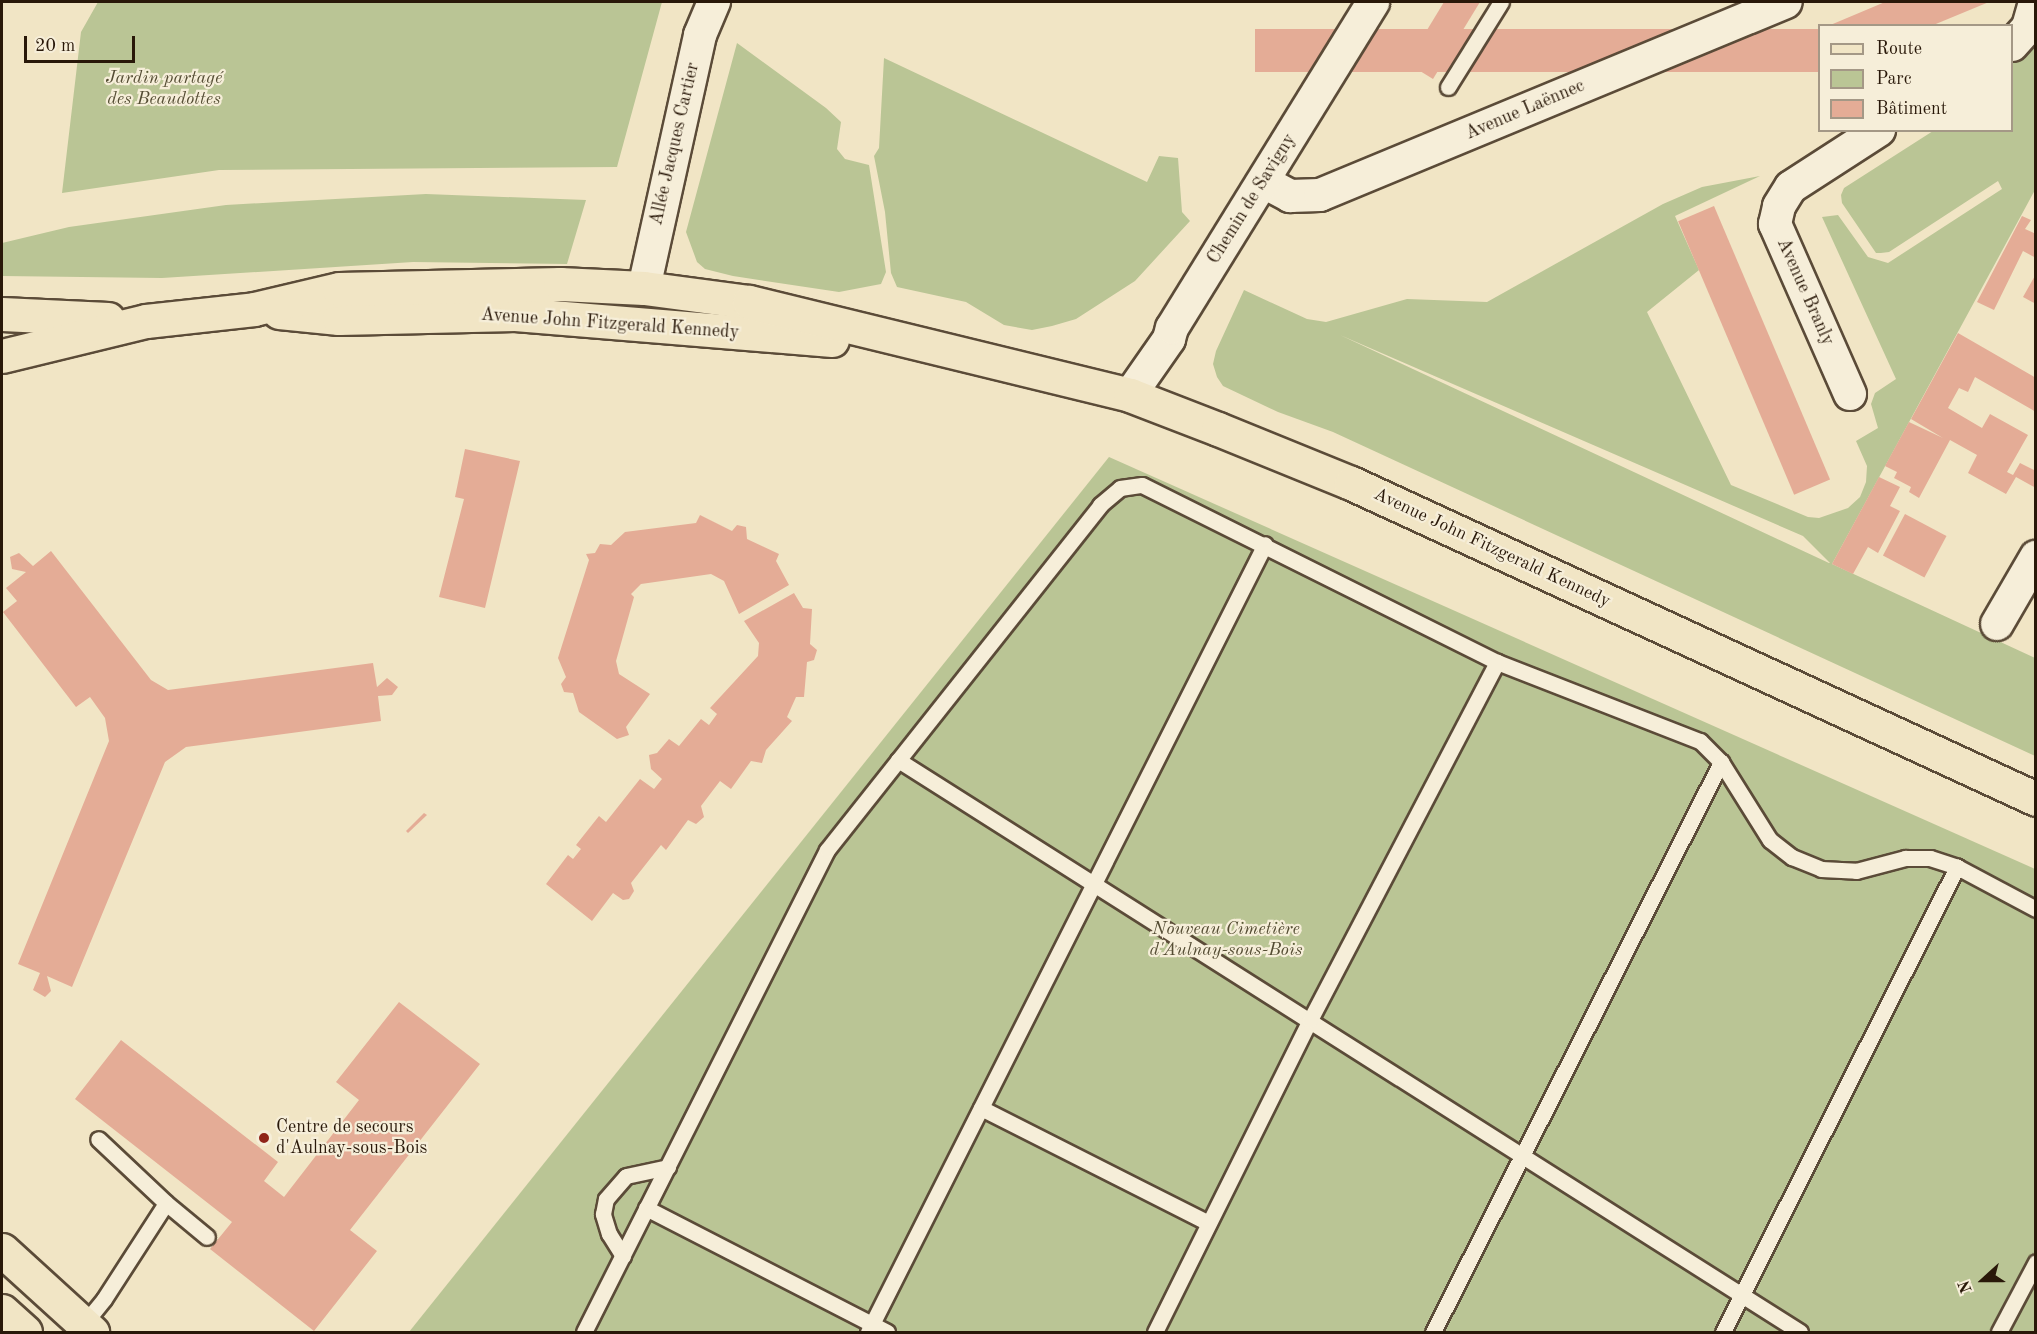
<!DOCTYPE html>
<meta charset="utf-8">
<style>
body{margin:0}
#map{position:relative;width:2037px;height:1334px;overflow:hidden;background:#f1e5c5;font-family:"Old Standard TT",serif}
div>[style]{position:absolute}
.green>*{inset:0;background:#bac595}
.building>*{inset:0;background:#e4ac96;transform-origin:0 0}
.roads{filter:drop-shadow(2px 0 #5b4b38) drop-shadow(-2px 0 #5b4b38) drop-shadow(0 2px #5b4b38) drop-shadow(0 -2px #5b4b38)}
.lane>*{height:15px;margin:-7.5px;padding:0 7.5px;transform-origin:7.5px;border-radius:7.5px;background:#f6eed9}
.street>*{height:32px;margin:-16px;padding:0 16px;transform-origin:16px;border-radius:16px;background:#f6eed9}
.primary>*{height:33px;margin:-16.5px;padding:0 16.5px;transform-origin:16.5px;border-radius:16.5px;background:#f1e5c5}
.dots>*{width:16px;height:16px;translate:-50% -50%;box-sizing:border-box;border:3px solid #f6eed9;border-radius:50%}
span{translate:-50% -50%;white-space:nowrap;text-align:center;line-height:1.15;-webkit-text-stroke:4.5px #f6eed9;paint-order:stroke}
.park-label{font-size:18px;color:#544c33;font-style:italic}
.street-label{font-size:18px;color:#291809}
.poi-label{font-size:18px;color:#291809}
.left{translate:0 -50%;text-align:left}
.frame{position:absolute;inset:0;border:3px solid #291809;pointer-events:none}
.legend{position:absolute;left:1818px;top:24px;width:195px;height:108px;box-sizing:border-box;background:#f6eed9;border:2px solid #a49886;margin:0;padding:8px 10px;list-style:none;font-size:18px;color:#291809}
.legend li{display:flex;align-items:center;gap:12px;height:30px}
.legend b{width:30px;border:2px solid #a49886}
.north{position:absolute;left:1953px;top:1250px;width:60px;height:60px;-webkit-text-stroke:4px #f6eed9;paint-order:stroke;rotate:249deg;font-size:16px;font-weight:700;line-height:24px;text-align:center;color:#291809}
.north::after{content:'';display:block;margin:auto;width:21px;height:27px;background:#291809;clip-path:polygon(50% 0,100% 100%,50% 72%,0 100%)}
.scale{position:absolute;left:24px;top:36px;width:111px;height:27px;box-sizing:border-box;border:3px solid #291809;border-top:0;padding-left:8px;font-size:18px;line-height:21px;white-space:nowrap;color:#291809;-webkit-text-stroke:4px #f6eed9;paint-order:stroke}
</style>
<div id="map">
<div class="green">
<i style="clip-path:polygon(98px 2px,662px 2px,617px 167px,219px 170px,62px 193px,81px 32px)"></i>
<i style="clip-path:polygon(evenodd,2035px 38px,2035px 190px,1832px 564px,2035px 658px,2035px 756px,1333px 432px,1278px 412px,1223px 386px,1217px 377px,1213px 364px,1216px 351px,1244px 290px,1307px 319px,1326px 322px,1407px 299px,1487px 302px,1663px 204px,1702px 187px,1760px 176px,1675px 216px,1699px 270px,1647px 312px,1731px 485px,1808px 517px,1819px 518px,1848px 508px,1860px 497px,1866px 482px,1867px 466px,1856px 441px,1878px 428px,1871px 404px,1875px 393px,1896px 379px,1822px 217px,1838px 215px,1868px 257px,1888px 263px,2002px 189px,1998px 181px,1889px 252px,1881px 253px,1876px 253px,1842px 203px,1841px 195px,1844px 188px,1933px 131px,2012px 130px,2012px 62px,2035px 38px,1340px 335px,1803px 536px,1830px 563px,1829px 563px,1340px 335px)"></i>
<i style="clip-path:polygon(737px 43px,826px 108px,841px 122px,837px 149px,845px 159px,869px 165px,886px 272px,881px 284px,839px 292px,733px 276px,705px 269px,697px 262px,686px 232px)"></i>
<i style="clip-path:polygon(884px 58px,1147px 182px,1159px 156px,1178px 158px,1182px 212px,1190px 221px,1135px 281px,1076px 319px,1052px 326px,1032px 330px,1004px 325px,966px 302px,897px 287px,891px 273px,885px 212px,874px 156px,879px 148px)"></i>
<i style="clip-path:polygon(426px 194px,586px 200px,567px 264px,413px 262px,162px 278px,2px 276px,2px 243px,69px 227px,226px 205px)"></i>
<i style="clip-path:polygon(1109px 457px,2035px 869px,2035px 1332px,409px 1332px)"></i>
</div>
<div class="building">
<i style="clip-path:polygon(1444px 2px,1480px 2px,1433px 79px,1407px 63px)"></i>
<i style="clip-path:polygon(1885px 2px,1989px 2px,1931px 26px,1828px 26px)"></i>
<i style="left:1820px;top:29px;width:43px;height:565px;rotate:90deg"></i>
<i style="left:1714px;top:206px;width:297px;height:39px;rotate:67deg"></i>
<i style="clip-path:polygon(2022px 216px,2031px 220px,2025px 229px,2036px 234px,2036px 258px,2023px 251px,1994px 310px,1977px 302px)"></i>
<i style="clip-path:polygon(2036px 274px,2036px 304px,2023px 297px)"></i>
<i style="clip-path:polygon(1958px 333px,2036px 378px,2036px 412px,1975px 377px,1968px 392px,1959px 388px,1948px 408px,1982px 428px,1990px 414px,2028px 435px,2007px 472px,2013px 475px,2020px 463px,2036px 471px,2036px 488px,2016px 477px,2006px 494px,1968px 473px,1977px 455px,1950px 440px,1919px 498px,1909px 492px,1911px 487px,1894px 478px,1897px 472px,1885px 466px,1909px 422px,1943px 438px,1911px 419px)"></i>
<i style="clip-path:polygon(465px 449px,520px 461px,485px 608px,439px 597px,464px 499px,455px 497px)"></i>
<i style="clip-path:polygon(1879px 477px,1900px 487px,1890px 506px,1900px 511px,1878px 553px,1868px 547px,1853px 574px,1832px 564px)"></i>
<i style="left:1905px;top:514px;width:47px;height:47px;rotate:28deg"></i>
<i style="clip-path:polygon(700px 515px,732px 531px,737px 525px,746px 527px,747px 539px,779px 554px,776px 561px,789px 585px,739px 614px,724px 581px,711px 574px,641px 584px,631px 594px,634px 597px,616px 661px,619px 674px,650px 694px,626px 727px,629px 735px,617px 739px,579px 712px,573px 693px,564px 692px,561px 684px,566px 677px,558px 658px,589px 560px,586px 554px,595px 553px,600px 544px,611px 545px,625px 532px,696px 523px)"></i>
<i style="clip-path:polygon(51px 551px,151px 680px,168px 690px,373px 663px,377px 687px,387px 678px,398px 687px,392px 695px,378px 696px,381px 721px,186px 747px,165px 762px,72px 987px,47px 976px,51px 991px,45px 997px,33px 990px,40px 973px,18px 964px,109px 741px,105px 718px,90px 697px,76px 707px,3px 612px,17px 601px,6px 588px,26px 572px,12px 569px,10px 557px,19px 553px,33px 566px)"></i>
<i style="clip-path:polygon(794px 593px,803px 608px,812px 609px,810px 644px,817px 650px,814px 660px,807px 662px,804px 697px,796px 697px,787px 717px,792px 721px,766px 750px,762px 763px,751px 761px,731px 789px,720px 781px,701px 806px,704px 817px,696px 824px,688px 820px,666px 850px,661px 845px,631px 883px,634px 891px,629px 899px,623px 900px,613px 893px,592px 921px,546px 884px,568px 855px,573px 859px,581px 849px,576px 845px,599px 816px,606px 822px,640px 779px,654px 789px,662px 779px,651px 769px,649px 755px,657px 753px,669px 739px,679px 746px,701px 719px,709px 725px,717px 714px,710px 708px,758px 656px,759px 643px,744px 621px)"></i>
<i style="clip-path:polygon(424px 813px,427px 815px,408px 833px,406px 831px)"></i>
<i style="clip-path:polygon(399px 1002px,480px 1064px,350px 1230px,377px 1251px,314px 1331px,210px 1249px,232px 1222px,75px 1099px,121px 1040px,278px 1162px,264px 1181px,284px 1197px,359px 1100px,336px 1082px)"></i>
</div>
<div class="roads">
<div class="lane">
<i style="left:1448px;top:87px;width:100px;rotate:-58.1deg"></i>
<i style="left:898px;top:760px;width:1068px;rotate:32.38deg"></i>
<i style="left:981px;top:1108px;width:255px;rotate:26.8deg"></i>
<i style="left:166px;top:1203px;width:53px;rotate:39.7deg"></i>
<i style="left:646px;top:1208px;width:271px;rotate:27.2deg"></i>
<i style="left:623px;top:1256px;width:26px;rotate:-122deg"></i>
<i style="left:609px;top:1234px;width:21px;rotate:-107deg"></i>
<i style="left:603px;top:1214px;width:15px;rotate:-79deg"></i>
<i style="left:606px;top:1199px;width:30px;rotate:-49deg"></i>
<i style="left:626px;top:1176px;width:43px;rotate:-12.1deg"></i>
<i style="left:83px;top:1325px;width:33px;rotate:-51deg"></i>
<i style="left:104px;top:1299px;width:114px;rotate:-57.1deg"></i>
<i style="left:166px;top:1203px;width:93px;rotate:-136.7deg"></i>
<i style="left:584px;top:1332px;width:540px;rotate:-63.25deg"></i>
<i style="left:827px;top:850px;width:440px;rotate:-51.6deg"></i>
<i style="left:1100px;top:505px;width:26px;rotate:-40deg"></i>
<i style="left:1120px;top:488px;width:22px;rotate:-8deg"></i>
<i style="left:1142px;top:485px;width:397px;rotate:26.5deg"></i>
<i style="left:1497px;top:662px;width:218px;rotate:21.3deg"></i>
<i style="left:1700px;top:741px;width:30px;rotate:45deg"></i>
<i style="left:1721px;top:762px;width:92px;rotate:57.9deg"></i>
<i style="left:1770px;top:840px;width:28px;rotate:38deg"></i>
<i style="left:1792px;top:857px;width:31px;rotate:22deg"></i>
<i style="left:1821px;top:869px;width:35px;rotate:3deg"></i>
<i style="left:1856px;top:871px;width:51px;rotate:-14.9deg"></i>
<i style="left:1905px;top:858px;width:25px"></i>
<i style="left:1930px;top:858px;width:28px;rotate:18deg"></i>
<i style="left:1957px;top:867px;width:89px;rotate:28deg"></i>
<i style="left:868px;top:1332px;width:882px;rotate:-63.26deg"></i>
<i style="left:1155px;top:1332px;width:348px;rotate:-63.6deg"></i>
<i style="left:1310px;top:1020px;width:404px;rotate:-62.4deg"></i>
<i style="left:1433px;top:1332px;width:639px;rotate:-63.19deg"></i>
<i style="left:1723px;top:1332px;width:521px;rotate:-63.29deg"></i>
<i style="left:1999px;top:1332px;width:79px;rotate:-62.1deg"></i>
</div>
<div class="street">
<i style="left:2012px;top:45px;width:24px;rotate:-48deg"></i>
<i style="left:2028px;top:27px;width:26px;rotate:-74deg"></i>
<i style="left:1264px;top:182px;width:30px;rotate:28deg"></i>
<i style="left:1290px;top:196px;width:30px;rotate:-2deg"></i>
<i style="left:1320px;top:195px;width:504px;rotate:-22.5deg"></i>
<i style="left:644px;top:288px;width:259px;rotate:-77.5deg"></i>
<i style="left:700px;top:35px;width:36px;rotate:-67deg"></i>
<i style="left:1850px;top:394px;width:186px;rotate:-113.8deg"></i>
<i style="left:1775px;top:224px;width:18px;rotate:-77deg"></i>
<i style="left:1779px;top:206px;width:22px;rotate:-58deg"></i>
<i style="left:1791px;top:187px;width:105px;rotate:-32.9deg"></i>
<i style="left:1130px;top:395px;width:68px;rotate:-55.1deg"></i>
<i style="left:1169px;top:339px;width:11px;rotate:-75deg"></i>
<i style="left:1172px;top:328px;width:383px;rotate:-58.3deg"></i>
<i style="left:1997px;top:624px;width:78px;rotate:-59.8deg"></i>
</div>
<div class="primary">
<i style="left:279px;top:312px;width:60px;rotate:5.7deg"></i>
<i style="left:339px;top:318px;width:176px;rotate:-1.3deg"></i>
<i style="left:515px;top:314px;width:318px;rotate:4.7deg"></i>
<i style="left:2px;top:314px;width:106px;rotate:2.7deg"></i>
<i style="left:2px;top:356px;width:148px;rotate:-13.7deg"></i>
<i style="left:146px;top:321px;width:109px;rotate:-6.3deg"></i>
<i style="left:254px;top:309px;width:87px;rotate:-13.2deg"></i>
<i style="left:339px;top:289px;width:221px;rotate:-1.3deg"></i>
<i style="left:560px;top:284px;width:84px;rotate:2.7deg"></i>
<i style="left:644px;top:288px;width:106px;rotate:7.6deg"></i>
<i style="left:749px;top:302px;width:392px;rotate:13.7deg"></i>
<i style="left:1130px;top:395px;width:94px;rotate:21.1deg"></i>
<i style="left:1218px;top:429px;width:144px;rotate:22.1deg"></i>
<i style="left:1351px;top:483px;width:754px;rotate:24.76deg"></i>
<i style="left:2px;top:1250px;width:122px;rotate:42.3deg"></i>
<i style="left:2px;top:1311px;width:31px;rotate:42deg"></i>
</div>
</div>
<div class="dots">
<i style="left:264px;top:1138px;background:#8f2418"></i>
</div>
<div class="park-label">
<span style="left:164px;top:89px">Jardin partagé<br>des Beaudottes</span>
<span style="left:1226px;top:940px">Nouveau Cimetière<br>d'Aulnay-sous-Bois</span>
</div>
<div class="street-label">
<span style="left:1525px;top:110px;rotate:-23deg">Avenue Laënnec</span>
<span style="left:675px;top:144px;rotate:-77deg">Allée Jacques Cartier</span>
<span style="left:1252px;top:199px;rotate:-58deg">Chemin de Savigny</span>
<span style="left:1805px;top:292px;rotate:66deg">Avenue Branly</span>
<span style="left:610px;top:324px;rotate:4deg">Avenue John Fitzgerald Kennedy</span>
<span style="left:1492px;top:548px;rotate:25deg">Avenue John Fitzgerald Kennedy</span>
</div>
<div class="poi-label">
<span class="left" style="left:276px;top:1138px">Centre de secours<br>d'Aulnay-sous-Bois</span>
</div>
<div class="frame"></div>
<ul class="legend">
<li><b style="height:8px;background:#f1e5c5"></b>Route</li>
<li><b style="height:16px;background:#bac595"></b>Parc</li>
<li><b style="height:16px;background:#e4ac96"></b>Bâtiment</li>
</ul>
<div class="north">N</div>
<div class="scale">20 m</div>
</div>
